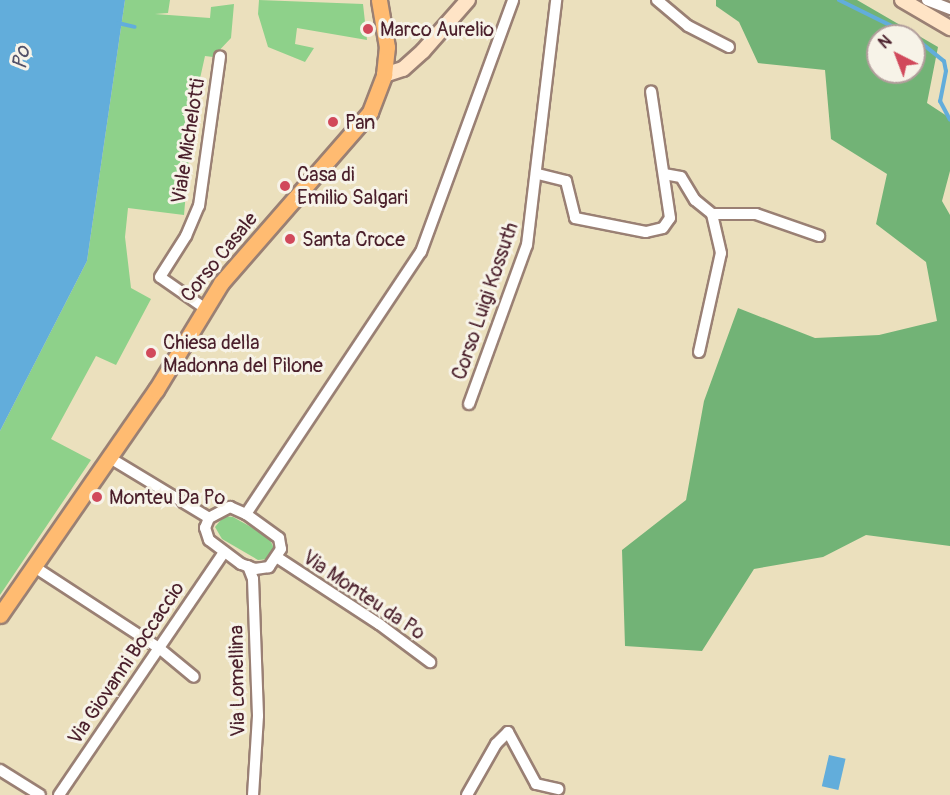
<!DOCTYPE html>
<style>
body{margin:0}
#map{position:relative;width:950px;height:795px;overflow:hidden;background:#ebe0bd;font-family:Pangolin,sans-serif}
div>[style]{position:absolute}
.green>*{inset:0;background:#8ed18a}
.forest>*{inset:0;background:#72b376}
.water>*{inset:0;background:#62addb;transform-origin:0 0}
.stream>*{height:4px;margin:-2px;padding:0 2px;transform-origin:2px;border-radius:2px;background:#62addb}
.roads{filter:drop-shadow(2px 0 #9a8074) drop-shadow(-2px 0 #9a8074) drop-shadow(0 2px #9a8074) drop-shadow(0 -2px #9a8074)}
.minor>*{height:10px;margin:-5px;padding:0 5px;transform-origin:5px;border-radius:5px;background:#fff}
.secondary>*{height:14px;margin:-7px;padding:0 7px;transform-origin:7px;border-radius:7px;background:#ffe4c6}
.primary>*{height:15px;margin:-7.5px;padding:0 7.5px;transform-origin:7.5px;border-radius:7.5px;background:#ffbb71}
.dots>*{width:16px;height:16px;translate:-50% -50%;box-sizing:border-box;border:3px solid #f7f3e8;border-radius:50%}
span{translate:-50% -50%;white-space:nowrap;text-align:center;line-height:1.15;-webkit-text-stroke:6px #f7f3e8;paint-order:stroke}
.poi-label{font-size:20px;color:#4a1f2b}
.left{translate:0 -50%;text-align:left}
.street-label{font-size:20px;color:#4a1f2b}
.water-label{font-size:21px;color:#525169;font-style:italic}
.north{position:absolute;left:866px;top:24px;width:60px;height:60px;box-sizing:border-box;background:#f7f3e8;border:2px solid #b29e9c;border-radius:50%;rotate:318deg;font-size:16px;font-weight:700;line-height:24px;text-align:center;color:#4a1f2b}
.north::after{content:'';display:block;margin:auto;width:21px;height:27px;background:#d1495b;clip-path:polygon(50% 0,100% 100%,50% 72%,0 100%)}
</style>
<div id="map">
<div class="green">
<i style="clip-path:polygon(125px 0,170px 0,168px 13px,155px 14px,210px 18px,211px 7px,234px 4px,231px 38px,213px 57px,205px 56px,193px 110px,184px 215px,128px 208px,125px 237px,131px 288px,151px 299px,116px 365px,96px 356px,51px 439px,91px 460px,0 595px,0 431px,87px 261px)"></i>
<i style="clip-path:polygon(259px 0,363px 4px,367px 40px,297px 28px,295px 44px,314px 48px,305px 62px,268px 47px,258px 14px)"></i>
<i style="clip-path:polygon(224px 516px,233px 517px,269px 537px,275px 551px,269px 559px,258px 560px,222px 539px,215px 527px)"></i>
</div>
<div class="forest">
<i style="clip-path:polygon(evenodd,716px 0,857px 0,938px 47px,927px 103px,950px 118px,950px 171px,942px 201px,950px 215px,950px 546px,866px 535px,823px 557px,754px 569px,702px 651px,625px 646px,622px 550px,686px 500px,704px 401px,738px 308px,815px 338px,879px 335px,937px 321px,926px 262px,876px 224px,887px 174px,831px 139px,825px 70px,758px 63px,739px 22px,716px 6px,716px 0,878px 36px,914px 36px,914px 72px,878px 72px,878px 36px)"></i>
</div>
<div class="water">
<i style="clip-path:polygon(0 0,125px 0,87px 261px,0 431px)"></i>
<i style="left:829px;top:755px;width:17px;height:32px;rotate:13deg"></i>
</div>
<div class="stream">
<i style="left:839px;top:0;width:81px;rotate:26.3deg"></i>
<i style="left:118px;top:23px;width:17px;rotate:13deg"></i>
<i style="left:914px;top:37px;width:38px;rotate:39deg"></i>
<i style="left:944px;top:61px;width:10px;rotate:79deg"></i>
<i style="left:946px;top:71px;width:31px;rotate:101deg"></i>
<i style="left:940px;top:101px;width:21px;rotate:62deg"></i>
</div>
<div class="roads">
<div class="minor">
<i style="left:657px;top:0;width:40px;rotate:40deg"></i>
<i style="left:688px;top:26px;width:46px;rotate:27.1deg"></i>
<i style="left:927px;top:0;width:25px;rotate:21deg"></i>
<i style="left:538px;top:174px;width:29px;rotate:14deg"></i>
<i style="left:566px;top:181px;width:38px;rotate:76deg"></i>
<i style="left:575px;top:218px;width:72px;rotate:11.2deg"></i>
<i style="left:646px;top:232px;width:17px;rotate:-13deg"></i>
<i style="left:663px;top:228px;width:12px;rotate:-55deg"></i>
<i style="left:670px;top:218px;width:128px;rotate:-98.5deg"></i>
<i style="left:664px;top:174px;width:17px;rotate:10deg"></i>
<i style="left:681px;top:177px;width:27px;rotate:59deg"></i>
<i style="left:695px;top:200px;width:22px;rotate:39deg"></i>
<i style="left:712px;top:214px;width:44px"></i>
<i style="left:756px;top:214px;width:67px;rotate:19.2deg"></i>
<i style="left:203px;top:307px;width:52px;rotate:-145.1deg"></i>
<i style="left:160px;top:277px;width:49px;rotate:-57.6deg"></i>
<i style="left:186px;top:236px;width:33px;rotate:-67deg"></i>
<i style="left:199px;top:206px;width:151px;rotate:-82deg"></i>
<i style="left:699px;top:352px;width:101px;rotate:-77.5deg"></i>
<i style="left:721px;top:253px;width:40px;rotate:-103deg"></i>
<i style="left:469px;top:404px;width:169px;rotate:-70deg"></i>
<i style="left:527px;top:245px;width:247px;rotate:-83.2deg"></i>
<i style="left:110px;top:458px;width:116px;rotate:31.2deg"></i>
<i style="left:230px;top:507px;width:17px;rotate:24deg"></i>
<i style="left:246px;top:514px;width:41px;rotate:36deg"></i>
<i style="left:279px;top:538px;width:11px;rotate:80deg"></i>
<i style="left:281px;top:549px;width:22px;rotate:124deg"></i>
<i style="left:269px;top:567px;width:14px;rotate:172deg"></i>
<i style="left:255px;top:569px;width:15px;rotate:-160deg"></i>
<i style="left:241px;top:564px;width:40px;rotate:-143deg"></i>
<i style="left:209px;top:540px;width:13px;rotate:-108deg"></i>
<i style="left:205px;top:528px;width:11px;rotate:-68deg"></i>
<i style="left:209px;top:518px;width:24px;rotate:-28deg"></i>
<i style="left:246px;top:514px;width:315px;rotate:-56.3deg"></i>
<i style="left:421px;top:252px;width:268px;rotate:-69.9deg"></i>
<i style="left:278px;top:558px;width:121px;rotate:33.2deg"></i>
<i style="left:379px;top:624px;width:64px;rotate:36.7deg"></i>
<i style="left:33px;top:566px;width:150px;rotate:33.1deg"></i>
<i style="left:159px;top:648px;width:45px;rotate:39.6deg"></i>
<i style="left:248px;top:566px;width:14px;rotate:69deg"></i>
<i style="left:253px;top:579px;width:137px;rotate:87.9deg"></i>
<i style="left:258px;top:716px;width:79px;rotate:93.6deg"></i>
<i style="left:0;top:770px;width:47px;rotate:32deg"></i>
<i style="left:59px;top:795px;width:294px;rotate:-55.8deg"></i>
<i style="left:467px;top:795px;width:59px;rotate:-60.4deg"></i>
<i style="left:496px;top:744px;width:17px;rotate:-45deg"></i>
<i style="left:508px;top:732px;width:59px;rotate:61.7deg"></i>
<i style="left:536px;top:784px;width:23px;rotate:13deg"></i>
</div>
<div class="secondary">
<i style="left:902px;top:0;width:56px;rotate:30.3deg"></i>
<i style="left:384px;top:75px;width:20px;rotate:-18deg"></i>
<i style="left:403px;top:69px;width:27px;rotate:-42deg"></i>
<i style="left:423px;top:51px;width:68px;rotate:-48.6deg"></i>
</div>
<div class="primary">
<i style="left:0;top:615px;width:274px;rotate:-55.3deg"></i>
<i style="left:156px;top:390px;width:125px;rotate:-58.7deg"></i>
<i style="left:221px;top:283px;width:227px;rotate:-48.9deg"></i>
<i style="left:370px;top:112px;width:40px;rotate:-69deg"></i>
<i style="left:384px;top:75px;width:28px;rotate:-84deg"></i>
<i style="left:387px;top:47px;width:48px;rotate:-99.7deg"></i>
</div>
</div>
<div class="dots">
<i style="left:368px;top:29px;background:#d1495b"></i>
<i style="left:333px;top:122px;background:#d1495b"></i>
<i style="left:285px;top:186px;background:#d1495b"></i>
<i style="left:290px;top:239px;background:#d1495b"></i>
<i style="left:151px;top:353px;background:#d1495b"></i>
<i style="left:97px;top:497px;background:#d1495b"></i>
</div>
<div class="poi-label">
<span class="left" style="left:380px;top:29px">Marco Aurelio</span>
<span class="left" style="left:345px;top:122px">Pan</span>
<span class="left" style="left:297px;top:186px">Casa di<br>Emilio Salgari</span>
<span class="left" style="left:302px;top:239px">Santa Croce</span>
<span class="left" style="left:163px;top:354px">Chiesa della<br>Madonna del Pilone</span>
<span class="left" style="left:109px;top:497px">Monteu Da Po</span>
</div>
<div class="street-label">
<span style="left:188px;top:141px;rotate:-81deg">Viale Michelotti</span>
<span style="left:219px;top:257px;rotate:-51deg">Corso Casale</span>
<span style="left:485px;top:301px;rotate:-71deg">Corso Luigi Kossuth</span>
<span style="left:364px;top:595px;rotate:34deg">Via Monteu da Po</span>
<span style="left:126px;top:663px;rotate:-56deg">Via Giovanni Boccaccio</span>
<span style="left:237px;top:681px;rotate:-91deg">Via Lomellina</span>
</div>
<div class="water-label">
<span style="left:22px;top:58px;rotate:-80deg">Po</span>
</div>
<div class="north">N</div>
</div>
